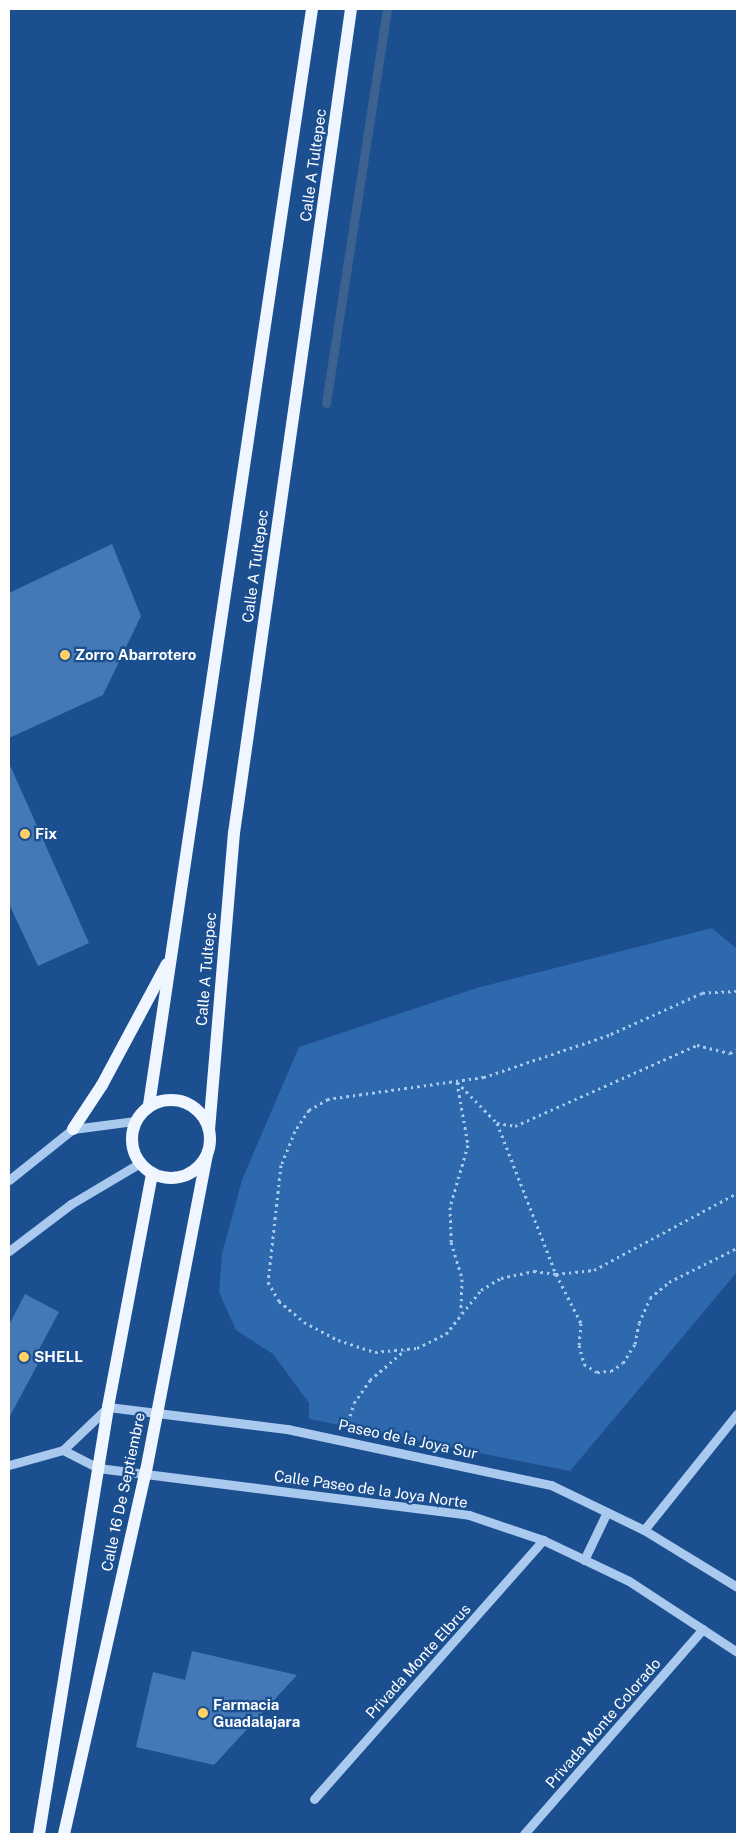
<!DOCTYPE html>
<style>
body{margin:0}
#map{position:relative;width:746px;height:1843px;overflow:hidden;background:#1b4f8f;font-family:"Public Sans",sans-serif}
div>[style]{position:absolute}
.green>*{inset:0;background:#2e69ad}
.stream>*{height:9px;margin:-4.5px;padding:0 4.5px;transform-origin:4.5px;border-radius:4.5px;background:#3c6290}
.building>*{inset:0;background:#4478b7}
.path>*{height:3px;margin-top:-1.5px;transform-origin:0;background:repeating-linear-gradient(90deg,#a9c9ee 0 2.5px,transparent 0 6.5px)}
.minor>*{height:9px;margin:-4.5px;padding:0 4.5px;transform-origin:4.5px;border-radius:4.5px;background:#a9c9ee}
.major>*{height:12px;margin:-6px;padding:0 6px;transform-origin:6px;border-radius:6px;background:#f0f6ff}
.major>.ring{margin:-6px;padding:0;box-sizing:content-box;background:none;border:12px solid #f0f6ff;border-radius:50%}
.dots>*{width:14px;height:14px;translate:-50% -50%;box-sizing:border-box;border:2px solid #1b4f8f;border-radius:50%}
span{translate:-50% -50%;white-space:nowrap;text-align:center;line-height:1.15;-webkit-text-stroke:4.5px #1b4f8f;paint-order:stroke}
.street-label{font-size:15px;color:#fff}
.poi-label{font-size:15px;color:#fff;font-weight:700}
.left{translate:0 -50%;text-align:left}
.frame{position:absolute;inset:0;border:10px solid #fff;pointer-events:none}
</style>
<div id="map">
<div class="green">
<i style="clip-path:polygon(712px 928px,737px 949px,737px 1272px,570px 1471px,309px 1419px,309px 1403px,273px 1354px,236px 1330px,219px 1292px,222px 1254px,242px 1180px,299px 1047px,477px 988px)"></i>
</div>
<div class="stream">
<i style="left:326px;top:403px;width:399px;rotate:-81.2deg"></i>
</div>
<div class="building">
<i style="clip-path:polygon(112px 544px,141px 616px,103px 695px,9px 738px,9px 593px)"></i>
<i style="clip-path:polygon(9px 763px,89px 943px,38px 966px,9px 904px)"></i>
<i style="clip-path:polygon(25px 1294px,59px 1312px,36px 1355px,41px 1358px,9px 1418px,9px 1325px)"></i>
<i style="clip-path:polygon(192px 1651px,297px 1675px,214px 1765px,136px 1747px,153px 1672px,185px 1680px)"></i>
</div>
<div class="path">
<i style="left:737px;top:991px;width:35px;rotate:177deg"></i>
<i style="left:702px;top:993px;width:102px;rotate:155.7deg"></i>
<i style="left:609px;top:1035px;width:132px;rotate:161.4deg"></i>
<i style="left:484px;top:1077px;width:158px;rotate:172deg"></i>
<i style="left:328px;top:1099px;width:22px;rotate:150deg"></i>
<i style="left:309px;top:1110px;width:25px;rotate:124deg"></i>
<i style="left:295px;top:1131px;width:37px;rotate:112deg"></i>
<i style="left:281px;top:1165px;width:118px;rotate:96.3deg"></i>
<i style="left:268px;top:1282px;width:22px;rotate:60deg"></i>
<i style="left:279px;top:1301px;width:33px;rotate:40deg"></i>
<i style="left:304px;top:1322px;width:38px;rotate:28deg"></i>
<i style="left:338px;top:1340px;width:39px;rotate:18deg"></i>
<i style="left:375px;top:1352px;width:42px;rotate:-5.4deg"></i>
<i style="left:417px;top:1348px;width:32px;rotate:-26deg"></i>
<i style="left:446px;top:1334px;width:56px;rotate:-51.5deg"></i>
<i style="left:481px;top:1290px;width:23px;rotate:-31deg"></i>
<i style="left:501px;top:1278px;width:34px;rotate:-12deg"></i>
<i style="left:534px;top:1271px;width:22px;rotate:8deg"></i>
<i style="left:556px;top:1274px;width:38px;rotate:-6deg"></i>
<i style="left:594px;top:1270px;width:162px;rotate:-28.3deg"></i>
<i style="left:457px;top:1082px;width:57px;rotate:45.7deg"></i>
<i style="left:497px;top:1123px;width:18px;rotate:9deg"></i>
<i style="left:515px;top:1126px;width:199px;rotate:-24deg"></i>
<i style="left:697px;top:1045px;width:34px;rotate:14deg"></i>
<i style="left:730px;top:1053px;width:8px;rotate:-23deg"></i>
<i style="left:457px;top:1082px;width:64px;rotate:80.1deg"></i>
<i style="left:468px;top:1145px;width:65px;rotate:106.2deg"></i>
<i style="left:450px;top:1207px;width:35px;rotate:88deg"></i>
<i style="left:451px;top:1242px;width:39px;rotate:73deg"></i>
<i style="left:462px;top:1279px;width:33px;rotate:92deg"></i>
<i style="left:497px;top:1123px;width:162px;rotate:68.7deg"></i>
<i style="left:556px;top:1274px;width:55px;rotate:63deg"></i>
<i style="left:581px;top:1323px;width:22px;rotate:95deg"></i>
<i style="left:579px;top:1345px;width:20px;rotate:75deg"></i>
<i style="left:584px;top:1364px;width:15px;rotate:32deg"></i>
<i style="left:597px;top:1372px;width:14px;rotate:-4deg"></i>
<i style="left:611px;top:1371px;width:14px;rotate:-34deg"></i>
<i style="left:623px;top:1363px;width:22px;rotate:-58deg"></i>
<i style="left:635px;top:1344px;width:21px;rotate:-79deg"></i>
<i style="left:639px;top:1323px;width:27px;rotate:-66deg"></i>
<i style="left:650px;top:1298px;width:25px;rotate:-40deg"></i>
<i style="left:669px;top:1282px;width:76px;rotate:-26.6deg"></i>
<i style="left:348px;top:1422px;width:20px;rotate:-72deg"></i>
<i style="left:354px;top:1403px;width:28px;rotate:-55deg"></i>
<i style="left:370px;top:1380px;width:46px;rotate:-40.6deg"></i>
</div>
<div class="minor">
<i style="left:9px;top:1180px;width:82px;rotate:-38.6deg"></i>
<i style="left:73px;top:1129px;width:63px;rotate:-7.4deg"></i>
<i style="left:9px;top:1251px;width:78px;rotate:-37.2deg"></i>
<i style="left:71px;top:1204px;width:80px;rotate:-30.7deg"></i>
<i style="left:63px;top:1450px;width:39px;rotate:27deg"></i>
<i style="left:98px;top:1468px;width:374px;rotate:7.2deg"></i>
<i style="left:469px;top:1515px;width:78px;rotate:18.7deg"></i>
<i style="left:543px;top:1540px;width:95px;rotate:25.5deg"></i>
<i style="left:629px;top:1581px;width:129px;rotate:33.3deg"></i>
<i style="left:9px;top:1465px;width:56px;rotate:-15.5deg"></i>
<i style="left:63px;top:1450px;width:62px;rotate:-43.7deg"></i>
<i style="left:108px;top:1407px;width:180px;rotate:7deg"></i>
<i style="left:287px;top:1429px;width:270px;rotate:12deg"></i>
<i style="left:551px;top:1485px;width:103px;rotate:25.8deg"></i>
<i style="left:644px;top:1530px;width:109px;rotate:31.5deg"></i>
<i style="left:644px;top:1530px;width:149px;rotate:-51.3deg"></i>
<i style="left:584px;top:1560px;width:53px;rotate:-64.4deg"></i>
<i style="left:314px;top:1799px;width:346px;rotate:-48.5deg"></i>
<i style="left:524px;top:1834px;width:272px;rotate:-48.9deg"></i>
</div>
<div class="major">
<i class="ring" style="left:132px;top:1100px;width:66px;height:66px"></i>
<i style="left:149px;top:1105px;width:1108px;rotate:-81.54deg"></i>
<i style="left:73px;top:1129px;width:53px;rotate:-56.6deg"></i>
<i style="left:102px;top:1085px;width:137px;rotate:-61.8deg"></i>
<i style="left:209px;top:1130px;width:298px;rotate:-85.2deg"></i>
<i style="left:234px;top:833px;width:832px;rotate:-81.92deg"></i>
<i style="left:39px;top:1834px;width:433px;rotate:-80.8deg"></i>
<i style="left:108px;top:1407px;width:237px;rotate:-79.3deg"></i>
<i style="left:64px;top:1834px;width:372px;rotate:-77.3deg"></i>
<i style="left:146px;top:1471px;width:322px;rotate:-79.1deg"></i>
</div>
<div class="dots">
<i style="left:65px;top:655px;background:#ffd166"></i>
<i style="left:25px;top:834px;background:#ffd166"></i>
<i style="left:24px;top:1357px;background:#ffd166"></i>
<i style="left:203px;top:1713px;background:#ffd166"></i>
</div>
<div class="street-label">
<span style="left:313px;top:165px;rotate:-82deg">Calle A Tultepec</span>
<span style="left:255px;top:566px;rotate:-82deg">Calle A Tultepec</span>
<span style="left:206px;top:969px;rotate:-85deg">Calle A Tultepec</span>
<span style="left:408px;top:1439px;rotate:12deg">Paseo de la Joya Sur</span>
<span style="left:371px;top:1489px;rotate:8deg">Calle Paseo de la Joya Norte</span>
<span style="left:123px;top:1492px;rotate:-78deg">Calle 16 De Septiembre</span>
<span style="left:418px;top:1661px;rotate:-48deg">Privada Monte Elbrus</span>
<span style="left:603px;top:1723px;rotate:-49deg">Privada Monte Colorado</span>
</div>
<div class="poi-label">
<span class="left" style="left:75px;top:655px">Zorro Abarrotero</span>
<span class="left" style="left:35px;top:834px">Fix</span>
<span class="left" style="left:34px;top:1357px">SHELL</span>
<span class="left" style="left:213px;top:1713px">Farmacia<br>Guadalajara</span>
</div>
<div class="frame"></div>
</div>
